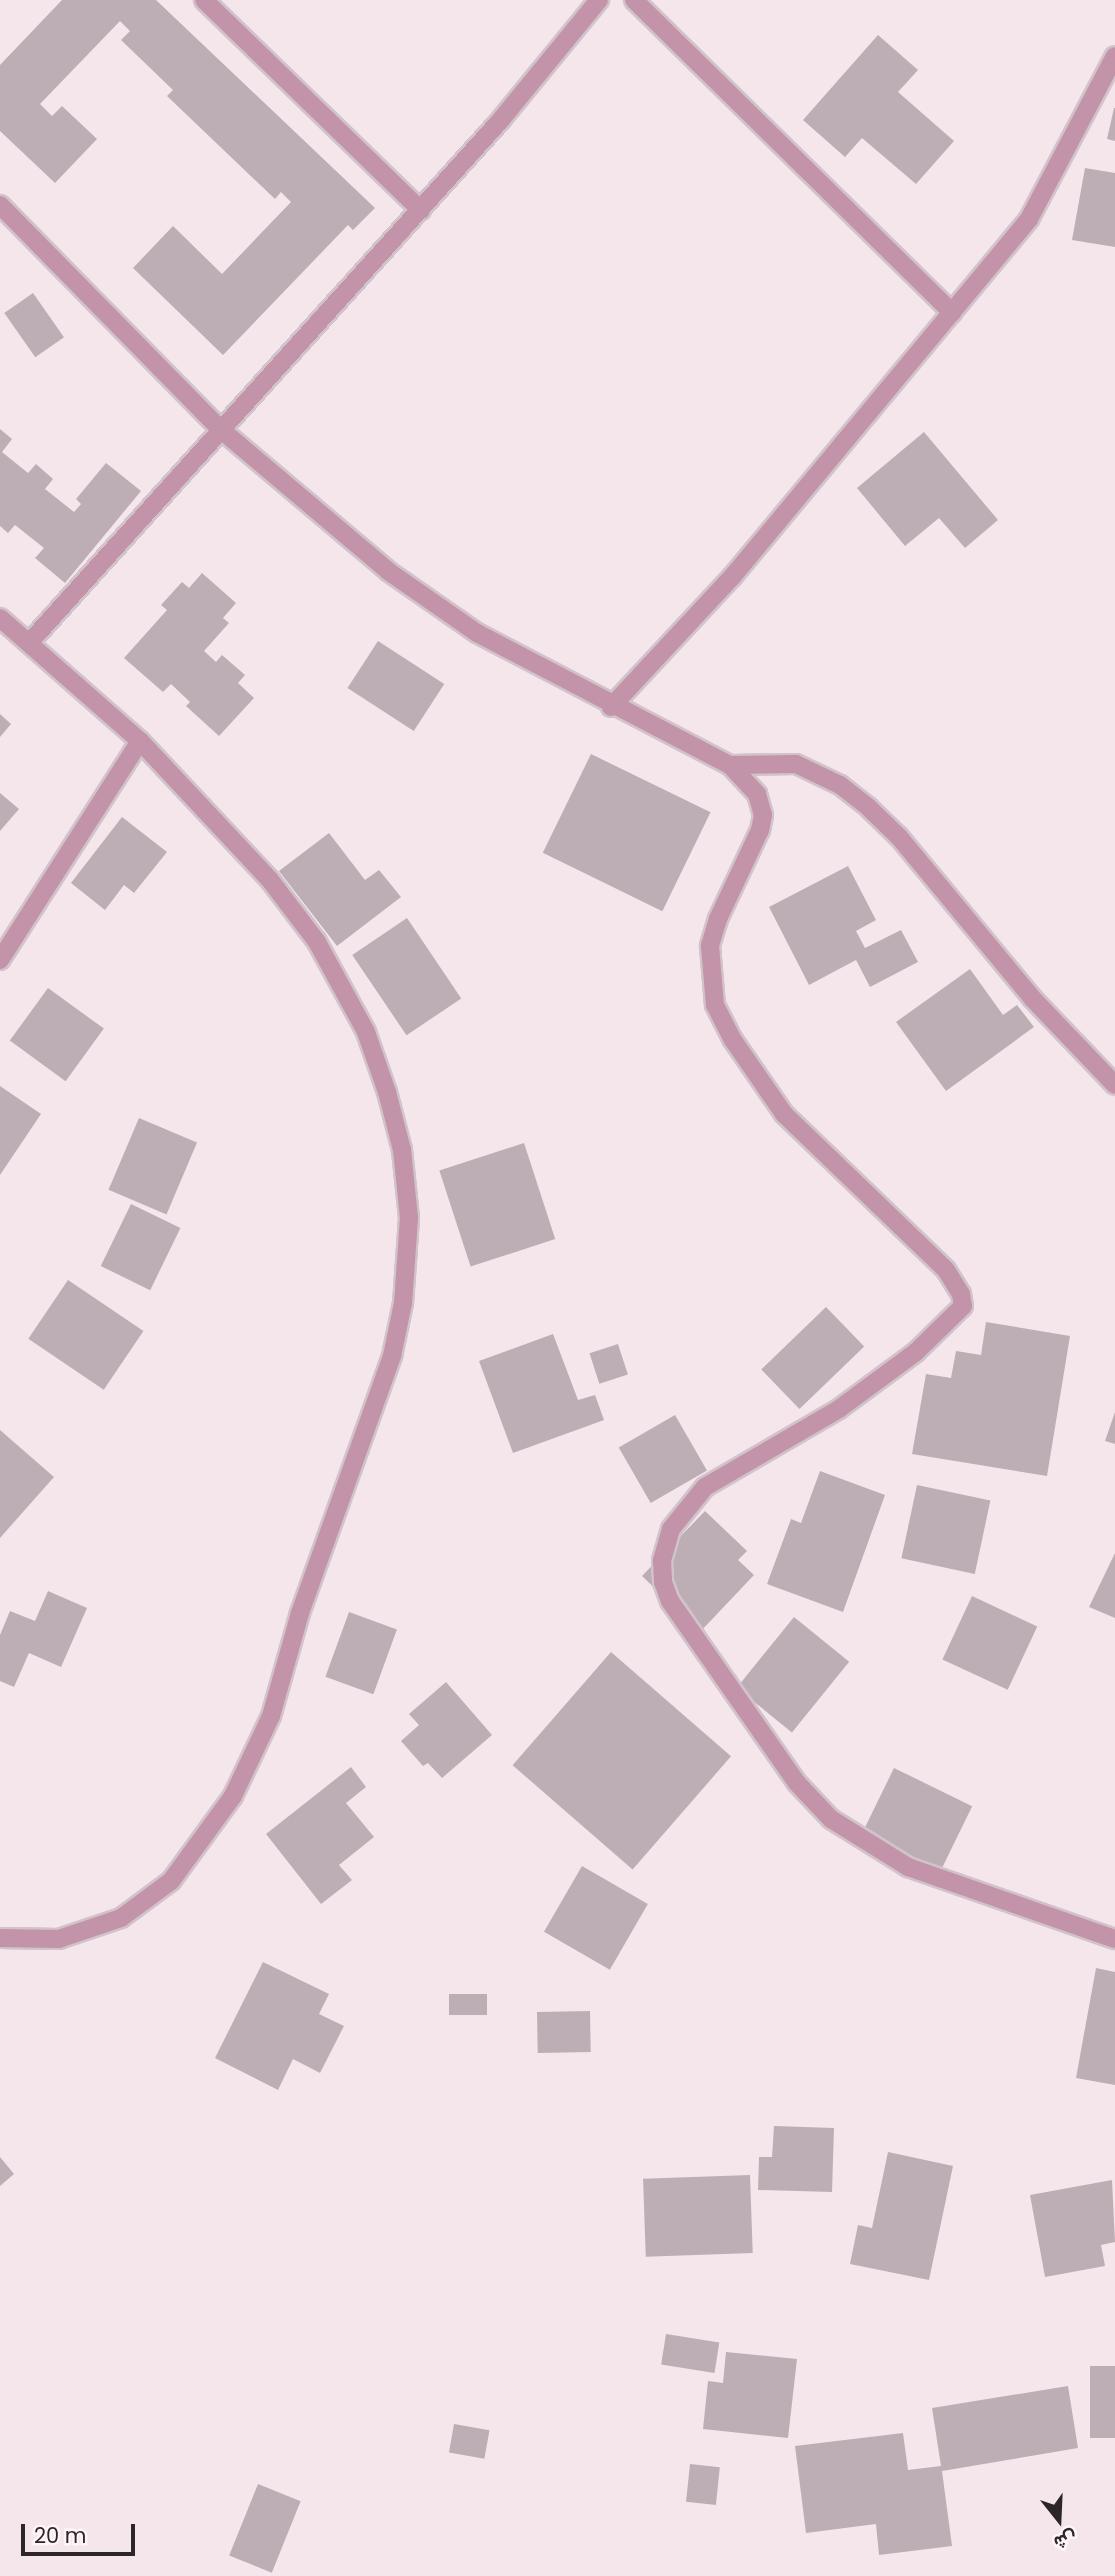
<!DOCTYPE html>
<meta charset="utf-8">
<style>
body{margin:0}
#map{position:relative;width:1115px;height:2576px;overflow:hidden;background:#f5e6ec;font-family:Poppins,Vazirmatn,sans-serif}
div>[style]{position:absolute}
.building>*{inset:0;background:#bdaeb5;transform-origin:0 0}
.roads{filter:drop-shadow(2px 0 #d1c3c9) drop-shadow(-2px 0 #d1c3c9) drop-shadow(0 2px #d1c3c9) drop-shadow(0 -2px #d1c3c9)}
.street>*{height:18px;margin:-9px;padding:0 9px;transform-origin:9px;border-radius:9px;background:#c293a9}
span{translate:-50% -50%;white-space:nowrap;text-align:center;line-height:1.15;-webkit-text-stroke:5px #fef5f9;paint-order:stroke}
.north{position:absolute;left:1024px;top:2485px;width:70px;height:70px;-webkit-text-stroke:5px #fef5f9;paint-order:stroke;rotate:162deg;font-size:19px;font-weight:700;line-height:28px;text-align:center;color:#2c2629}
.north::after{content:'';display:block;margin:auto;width:24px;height:32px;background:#2c2629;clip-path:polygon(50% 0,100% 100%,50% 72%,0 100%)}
.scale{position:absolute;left:21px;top:2524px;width:114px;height:32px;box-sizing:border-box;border:4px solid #2c2629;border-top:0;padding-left:9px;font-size:21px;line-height:24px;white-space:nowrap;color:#2c2629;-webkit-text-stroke:5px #fef5f9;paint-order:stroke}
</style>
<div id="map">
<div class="building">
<i style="clip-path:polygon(62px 0,156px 0,375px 208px,353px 230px,348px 225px,223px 355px,133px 268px,173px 226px,222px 274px,291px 202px,281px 192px,275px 199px,167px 96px,173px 90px,121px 40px,130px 31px,120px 21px,40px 104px,52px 116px,62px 106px,97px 139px,55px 183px,0 131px,0 65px)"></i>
<i style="clip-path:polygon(878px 35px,918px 70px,898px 92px,954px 141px,916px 184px,862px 138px,845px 157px,803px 120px)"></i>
<i style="clip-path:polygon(1114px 108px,1115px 108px,1115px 141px,1107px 139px)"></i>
<i style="clip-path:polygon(1085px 168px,1115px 173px,1115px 247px,1072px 240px)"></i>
<i style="left:33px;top:293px;width:54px;height:35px;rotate:55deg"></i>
<i style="clip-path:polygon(0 429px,12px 439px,2px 452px,28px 473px,36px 464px,53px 479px,45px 489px,74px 512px,81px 504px,76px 499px,106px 463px,141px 491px,65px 583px,35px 558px,44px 548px,15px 525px,8px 533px,0 526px)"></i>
<i style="clip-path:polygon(924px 432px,998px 520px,965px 548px,939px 518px,905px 546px,857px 488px)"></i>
<i style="clip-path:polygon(202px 573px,236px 603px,223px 618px,229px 623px,204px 651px,216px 662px,222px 655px,245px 675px,238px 683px,254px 698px,219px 736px,186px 706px,190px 702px,171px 684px,163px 692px,124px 658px,167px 610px,161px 605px,182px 582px,189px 588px)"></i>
<i style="left:378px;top:641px;width:79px;height:56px;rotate:33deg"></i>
<i style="clip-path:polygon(0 714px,11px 724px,0 737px)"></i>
<i style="left:591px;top:754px;width:133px;height:110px;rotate:26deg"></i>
<i style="clip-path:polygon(0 793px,19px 809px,0 831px)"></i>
<i style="clip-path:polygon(122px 817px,167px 852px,134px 893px,124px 885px,105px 910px,71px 883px)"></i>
<i style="clip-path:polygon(329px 833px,365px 880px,379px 870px,401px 897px,337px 946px,279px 871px)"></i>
<i style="clip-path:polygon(848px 866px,876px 920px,856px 931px,865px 948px,901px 930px,918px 962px,870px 987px,856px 960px,809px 985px,769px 907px)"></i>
<i style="left:407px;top:918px;width:97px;height:66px;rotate:56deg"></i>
<i style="clip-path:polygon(970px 969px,1003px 1015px,1017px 1005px,1034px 1027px,946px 1091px,896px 1022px)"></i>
<i style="left:48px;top:988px;width:69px;height:65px;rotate:36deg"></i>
<i style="clip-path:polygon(0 1086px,41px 1114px,0 1175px)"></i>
<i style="left:139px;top:1118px;width:63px;height:78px;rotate:23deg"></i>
<i style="left:524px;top:1143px;width:101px;height:89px;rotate:72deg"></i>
<i style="left:131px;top:1204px;width:55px;height:69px;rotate:26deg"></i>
<i style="left:68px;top:1280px;width:91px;height:71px;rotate:34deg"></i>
<i style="left:826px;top:1307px;width:55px;height:90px;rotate:46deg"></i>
<i style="clip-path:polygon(986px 1322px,1070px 1336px,1047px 1476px,912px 1454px,926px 1374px,951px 1378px,956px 1351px,981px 1355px)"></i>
<i style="clip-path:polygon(553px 1334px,578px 1400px,595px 1395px,604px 1420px,513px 1453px,479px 1361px)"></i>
<i style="left:618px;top:1344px;width:32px;height:30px;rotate:72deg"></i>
<i style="clip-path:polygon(1115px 1412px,1115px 1444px,1105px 1441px)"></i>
<i style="left:675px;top:1415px;width:64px;height:65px;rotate:60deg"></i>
<i style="clip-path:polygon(0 1430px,54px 1477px,0 1538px)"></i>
<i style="clip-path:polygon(820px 1471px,885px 1495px,843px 1612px,767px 1584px,791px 1519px,801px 1523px)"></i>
<i style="left:917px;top:1485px;width:75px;height:75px;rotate:12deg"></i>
<i style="clip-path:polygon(705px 1511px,747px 1551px,738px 1560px,754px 1575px,700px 1632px,642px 1576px)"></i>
<i style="clip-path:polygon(1115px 1553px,1115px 1618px,1089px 1607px)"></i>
<i style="clip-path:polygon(48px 1591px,87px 1608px,61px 1667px,29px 1653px,14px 1687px,0 1681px,0 1635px,10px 1611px,35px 1621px)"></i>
<i style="left:972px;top:1596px;width:72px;height:70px;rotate:25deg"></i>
<i style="left:349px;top:1612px;width:51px;height:69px;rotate:20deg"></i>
<i style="left:794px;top:1617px;width:71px;height:91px;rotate:39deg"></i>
<i style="left:611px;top:1652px;width:159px;height:150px;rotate:41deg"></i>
<i style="clip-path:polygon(446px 1682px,492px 1735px,442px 1778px,428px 1763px,423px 1766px,401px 1741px,419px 1725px,409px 1714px)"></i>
<i style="clip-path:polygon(351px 1767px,366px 1787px,346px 1803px,374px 1837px,339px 1865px,352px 1880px,321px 1904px,266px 1834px)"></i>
<i style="left:894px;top:1768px;width:87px;height:73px;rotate:26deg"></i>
<i style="left:582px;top:1866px;width:76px;height:76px;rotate:30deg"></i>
<i style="clip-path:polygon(263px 1962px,329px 1994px,319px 2014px,344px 2026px,320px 2073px,293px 2059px,278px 2090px,215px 2058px)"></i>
<i style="clip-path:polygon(1096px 1968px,1115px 1972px,1115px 2085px,1076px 2078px)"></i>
<i style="left:487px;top:1994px;width:21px;height:38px;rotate:90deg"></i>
<i style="left:590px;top:2011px;width:41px;height:53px;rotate:89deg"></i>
<i style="clip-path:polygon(774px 2126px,834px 2128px,832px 2192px,758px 2190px,759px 2157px,772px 2157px)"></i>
<i style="clip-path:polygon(888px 2152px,953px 2166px,929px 2280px,850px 2264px,858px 2225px,872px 2228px)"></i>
<i style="clip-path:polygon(0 2157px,14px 2174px,0 2186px)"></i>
<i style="left:750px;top:2175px;width:78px;height:107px;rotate:88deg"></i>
<i style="clip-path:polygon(1112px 2180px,1115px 2242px,1101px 2245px,1105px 2266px,1045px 2277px,1030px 2195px)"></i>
<i style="left:666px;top:2334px;width:54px;height:31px;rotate:9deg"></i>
<i style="clip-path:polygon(726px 2352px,797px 2359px,788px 2438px,703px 2429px,708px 2381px,723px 2383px)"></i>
<i style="left:1115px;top:2366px;width:72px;height:25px;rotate:90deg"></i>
<i style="clip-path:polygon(1068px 2386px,1078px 2448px,942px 2471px,952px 2546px,879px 2555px,876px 2524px,806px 2533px,795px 2446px,903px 2433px,908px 2470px,941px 2466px,932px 2408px)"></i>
<i style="left:454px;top:2424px;width:36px;height:29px;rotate:10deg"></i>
<i style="left:690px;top:2464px;width:30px;height:38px;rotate:6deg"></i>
<i style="left:258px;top:2484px;width:46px;height:77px;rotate:22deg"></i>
</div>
<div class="roads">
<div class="street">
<i style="left:204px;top:0;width:302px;rotate:44.1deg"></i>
<i style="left:634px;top:0;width:446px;rotate:44.5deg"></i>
<i style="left:0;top:205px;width:313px;rotate:45.5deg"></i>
<i style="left:219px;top:428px;width:221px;rotate:40.2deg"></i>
<i style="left:388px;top:571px;width:108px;rotate:34.9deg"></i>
<i style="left:477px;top:633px;width:285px;rotate:27.6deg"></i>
<i style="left:730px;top:765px;width:40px;rotate:47deg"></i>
<i style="left:757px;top:794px;width:22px;rotate:74deg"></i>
<i style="left:763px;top:815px;width:15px;rotate:101deg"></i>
<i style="left:760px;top:830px;width:98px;rotate:115.3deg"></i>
<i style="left:718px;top:919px;width:28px;rotate:107deg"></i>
<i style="left:710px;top:946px;width:59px;rotate:85.2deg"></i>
<i style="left:715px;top:1005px;width:39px;rotate:63deg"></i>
<i style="left:733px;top:1040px;width:90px;rotate:55.4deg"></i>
<i style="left:784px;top:1114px;width:225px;rotate:43.9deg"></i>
<i style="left:946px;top:1270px;width:28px;rotate:58deg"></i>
<i style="left:961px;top:1294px;width:12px;rotate:81deg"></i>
<i style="left:963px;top:1306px;width:66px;rotate:135.6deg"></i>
<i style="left:916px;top:1352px;width:96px;rotate:143.5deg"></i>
<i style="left:839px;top:1409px;width:155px;rotate:149.8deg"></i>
<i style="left:705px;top:1487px;width:54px;rotate:129deg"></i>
<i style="left:671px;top:1529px;width:33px;rotate:106deg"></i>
<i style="left:662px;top:1561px;width:21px;rotate:87deg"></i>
<i style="left:663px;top:1582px;width:20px;rotate:70deg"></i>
<i style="left:670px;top:1601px;width:222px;rotate:55.1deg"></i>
<i style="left:797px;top:1783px;width:50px;rotate:46.6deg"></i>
<i style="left:831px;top:1819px;width:91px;rotate:31.9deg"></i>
<i style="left:908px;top:1867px;width:219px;rotate:19.2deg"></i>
<i style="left:0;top:618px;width:186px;rotate:41.3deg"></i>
<i style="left:140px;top:741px;width:190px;rotate:46.9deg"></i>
<i style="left:270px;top:880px;width:78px;rotate:52.8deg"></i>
<i style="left:317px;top:942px;width:102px;rotate:61.4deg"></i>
<i style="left:366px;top:1032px;width:64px;rotate:70.7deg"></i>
<i style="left:387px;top:1092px;width:60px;rotate:75.5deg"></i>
<i style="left:402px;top:1150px;width:68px;rotate:84.1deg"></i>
<i style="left:409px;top:1218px;width:85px;rotate:94deg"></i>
<i style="left:403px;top:1303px;width:54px;rotate:101.7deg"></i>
<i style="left:392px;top:1356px;width:273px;rotate:109.7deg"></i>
<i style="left:300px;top:1613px;width:107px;rotate:105.7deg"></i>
<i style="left:271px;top:1716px;width:89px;rotate:115.4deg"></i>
<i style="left:233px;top:1796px;width:105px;rotate:126.1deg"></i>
<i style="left:171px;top:1881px;width:62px;rotate:143.5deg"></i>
<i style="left:121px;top:1918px;width:65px;rotate:161.3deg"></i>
<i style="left:59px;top:1939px;width:59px;rotate:-179deg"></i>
<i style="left:29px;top:643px;width:702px;rotate:-47.95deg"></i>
<i style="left:499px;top:122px;width:158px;rotate:-50.7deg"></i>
<i style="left:611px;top:707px;width:178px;rotate:-47.1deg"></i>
<i style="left:732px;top:577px;width:465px;rotate:-50.3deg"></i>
<i style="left:1029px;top:219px;width:184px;rotate:-62.2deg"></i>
<i style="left:730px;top:765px;width:66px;rotate:-0.9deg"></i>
<i style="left:796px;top:764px;width:49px;rotate:25.5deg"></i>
<i style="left:840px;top:785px;width:37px;rotate:38deg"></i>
<i style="left:869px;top:808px;width:42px;rotate:44deg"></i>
<i style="left:899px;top:837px;width:209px;rotate:50.4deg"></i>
<i style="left:1032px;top:998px;width:120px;rotate:46.3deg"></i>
<i style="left:0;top:960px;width:260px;rotate:-57.4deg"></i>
</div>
</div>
<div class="north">ش</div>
<div class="scale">20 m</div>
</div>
